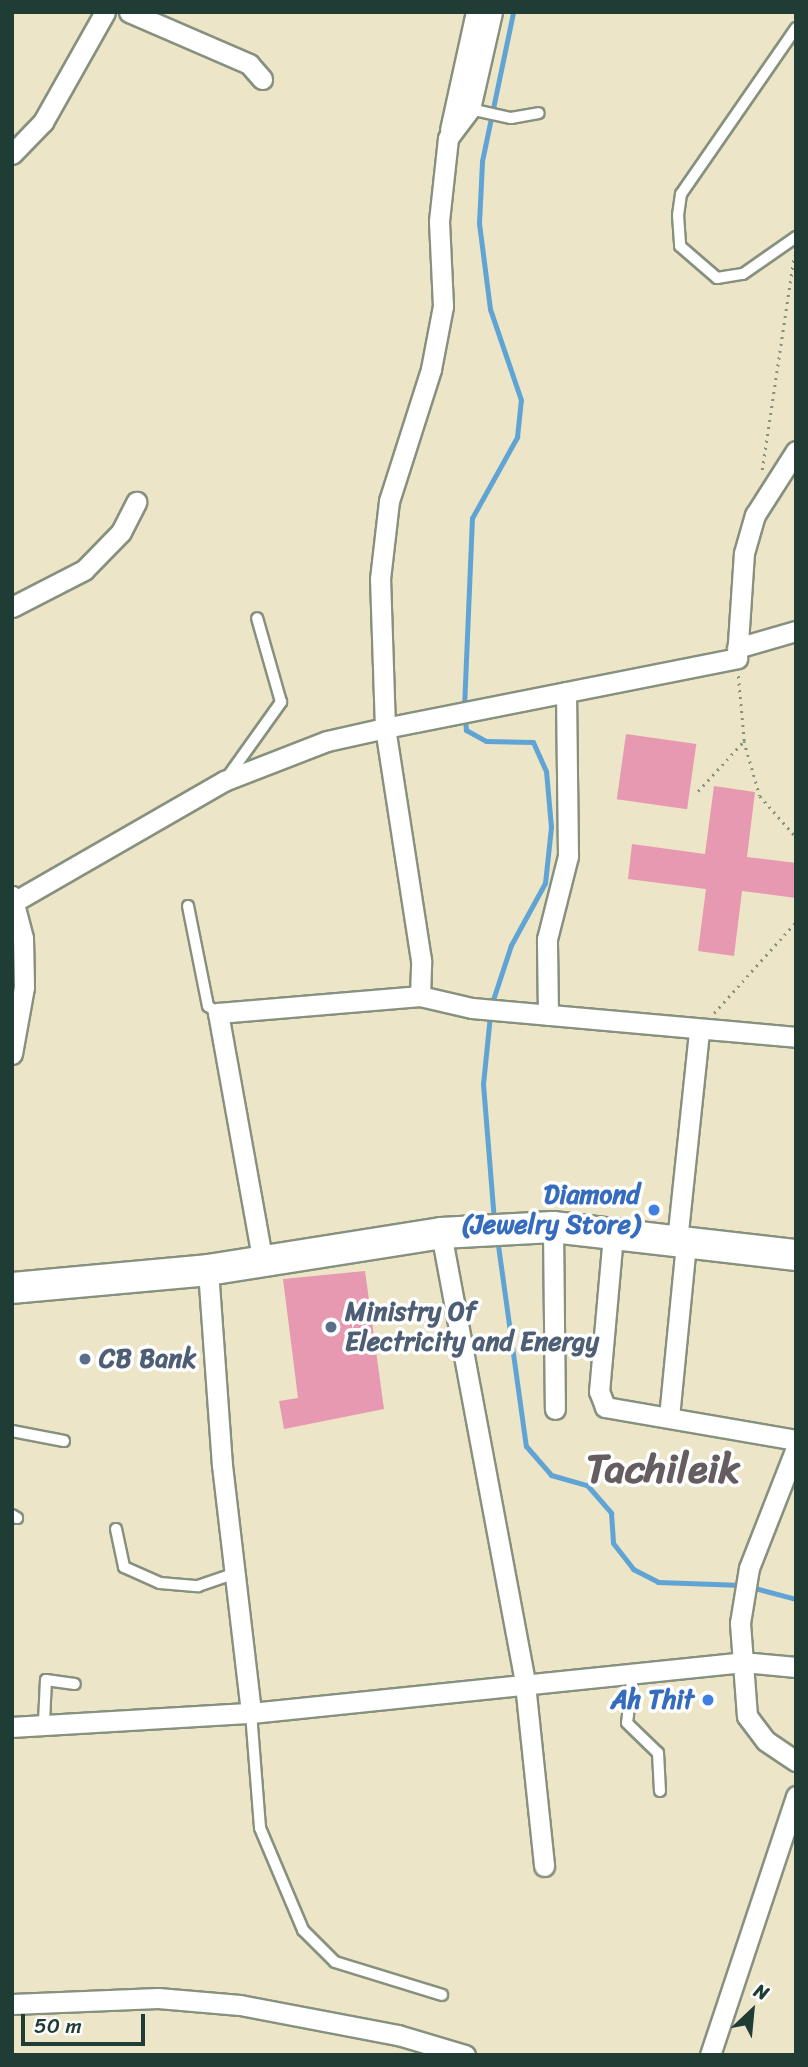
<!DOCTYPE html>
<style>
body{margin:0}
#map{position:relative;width:808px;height:2067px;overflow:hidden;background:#ece5c7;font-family:Sriracha,sans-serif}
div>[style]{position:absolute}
.stream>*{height:5px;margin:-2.5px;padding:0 2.5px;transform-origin:2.5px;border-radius:2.5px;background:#60a4d5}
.building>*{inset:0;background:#e799b1;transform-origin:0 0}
.path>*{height:2.5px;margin-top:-1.25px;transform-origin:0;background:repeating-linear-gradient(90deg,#86917e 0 2px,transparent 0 7px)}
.roads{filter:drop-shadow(2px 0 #86917e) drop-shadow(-2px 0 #86917e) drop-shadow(0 2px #86917e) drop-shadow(0 -2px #86917e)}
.service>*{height:10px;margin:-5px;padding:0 5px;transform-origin:5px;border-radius:5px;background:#fff}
.minor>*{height:19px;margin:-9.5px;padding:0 9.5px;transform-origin:9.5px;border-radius:9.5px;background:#fff}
.primary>*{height:30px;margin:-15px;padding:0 15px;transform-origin:15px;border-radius:15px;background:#fff}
.dots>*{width:19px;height:19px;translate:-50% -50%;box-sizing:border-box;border:4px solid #fff;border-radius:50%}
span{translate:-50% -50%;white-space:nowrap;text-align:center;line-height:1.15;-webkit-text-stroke:7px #fff;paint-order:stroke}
.shop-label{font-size:26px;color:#366cbe;font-weight:700}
.right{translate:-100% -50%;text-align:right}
.service-label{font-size:26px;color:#4e5e75;font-weight:700}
.left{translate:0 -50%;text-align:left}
.town-label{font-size:40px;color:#655d60;font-weight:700}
.frame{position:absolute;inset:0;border:14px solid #1f3d34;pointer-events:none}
.north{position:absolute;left:717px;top:1976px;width:70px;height:70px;-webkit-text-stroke:5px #fff;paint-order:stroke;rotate:26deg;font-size:19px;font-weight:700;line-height:28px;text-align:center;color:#1f3d34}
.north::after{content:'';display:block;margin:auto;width:24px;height:32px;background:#1f3d34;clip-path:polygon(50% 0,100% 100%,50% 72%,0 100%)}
.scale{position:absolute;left:21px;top:2014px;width:124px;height:32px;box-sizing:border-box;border:4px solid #1f3d34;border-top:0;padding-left:9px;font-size:21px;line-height:24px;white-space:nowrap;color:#1f3d34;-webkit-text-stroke:5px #fff;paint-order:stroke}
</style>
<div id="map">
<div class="stream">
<i style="left:464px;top:708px;width:190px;rotate:-87.6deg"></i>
<i style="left:472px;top:518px;width:93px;rotate:-60.9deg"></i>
<i style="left:517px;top:437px;width:37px;rotate:-84deg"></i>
<i style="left:521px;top:400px;width:96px;rotate:-108.8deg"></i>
<i style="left:490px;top:309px;width:87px;rotate:-97.3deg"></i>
<i style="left:479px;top:223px;width:62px;rotate:-87.2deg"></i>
<i style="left:482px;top:161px;width:152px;rotate:-78.2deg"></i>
<i style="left:465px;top:717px;width:13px;rotate:86deg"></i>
<i style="left:466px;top:730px;width:23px;rotate:29deg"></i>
<i style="left:486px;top:741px;width:47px;rotate:1.2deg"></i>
<i style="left:533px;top:742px;width:32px;rotate:66deg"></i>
<i style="left:546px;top:771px;width:56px;rotate:84.9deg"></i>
<i style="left:551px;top:827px;width:56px;rotate:96.1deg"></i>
<i style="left:545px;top:883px;width:71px;rotate:118.7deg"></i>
<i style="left:511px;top:945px;width:64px;rotate:108.2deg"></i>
<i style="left:490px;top:1015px;width:69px;rotate:95.8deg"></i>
<i style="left:483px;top:1084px;width:138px;rotate:85.4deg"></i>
<i style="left:497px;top:1238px;width:210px;rotate:82.1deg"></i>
<i style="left:526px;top:1446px;width:38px;rotate:49deg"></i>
<i style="left:551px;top:1475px;width:37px;rotate:16deg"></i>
<i style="left:587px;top:1485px;width:37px;rotate:49deg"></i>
<i style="left:611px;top:1513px;width:30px;rotate:86deg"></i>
<i style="left:613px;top:1543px;width:33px;rotate:52deg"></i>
<i style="left:633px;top:1569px;width:28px;rotate:27deg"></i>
<i style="left:658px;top:1582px;width:84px;rotate:2deg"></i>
<i style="left:751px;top:1587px;width:47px;rotate:14.9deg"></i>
</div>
<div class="building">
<i style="left:626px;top:734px;width:71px;height:66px;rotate:8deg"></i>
<i style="clip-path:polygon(714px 786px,755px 792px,747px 857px,796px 863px,796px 898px,742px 891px,734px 956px,698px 951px,706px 889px,628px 879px,632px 844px,705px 854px)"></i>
<i style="clip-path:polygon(365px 1271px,384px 1409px,284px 1429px,279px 1401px,298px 1398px,283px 1279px)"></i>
</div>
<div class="path">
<i style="left:762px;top:470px;width:217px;rotate:-81.5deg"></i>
<i style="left:744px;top:741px;width:57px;rotate:73.8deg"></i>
<i style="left:760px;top:796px;width:55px;rotate:48.7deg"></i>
<i style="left:698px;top:791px;width:68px;rotate:-47.4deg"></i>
<i style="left:744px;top:741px;width:66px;rotate:-95.2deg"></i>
<i style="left:714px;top:1013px;width:122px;rotate:-48deg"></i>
</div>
<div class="roads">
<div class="service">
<i style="left:796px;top:28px;width:202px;rotate:124.7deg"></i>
<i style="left:681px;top:194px;width:21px;rotate:98deg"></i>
<i style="left:678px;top:215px;width:31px;rotate:86deg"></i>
<i style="left:680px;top:246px;width:49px;rotate:40.9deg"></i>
<i style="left:717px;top:278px;width:26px;rotate:-9deg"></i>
<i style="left:743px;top:274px;width:65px;rotate:-34.9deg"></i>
<i style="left:470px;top:109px;width:42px;rotate:12.4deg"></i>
<i style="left:511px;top:118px;width:28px;rotate:-10deg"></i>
<i style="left:229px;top:775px;width:90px;rotate:-54.5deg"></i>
<i style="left:281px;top:702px;width:87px;rotate:-105.9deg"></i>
<i style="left:188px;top:906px;width:102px;rotate:78.7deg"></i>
<i style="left:208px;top:1006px;width:12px;rotate:35deg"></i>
<i style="left:12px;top:1431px;width:53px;rotate:10.9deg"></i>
<i style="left:12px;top:1515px;width:6px;rotate:31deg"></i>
<i style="left:116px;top:1529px;width:39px;rotate:78deg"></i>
<i style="left:124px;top:1567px;width:39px;rotate:24deg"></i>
<i style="left:160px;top:1583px;width:38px;rotate:5deg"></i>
<i style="left:198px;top:1586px;width:37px;rotate:-19deg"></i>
<i style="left:633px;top:1673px;width:50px;rotate:96.8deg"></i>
<i style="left:627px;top:1723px;width:43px;rotate:44.1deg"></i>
<i style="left:658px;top:1753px;width:38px;rotate:87deg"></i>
<i style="left:251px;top:1713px;width:115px;rotate:85.5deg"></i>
<i style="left:260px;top:1828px;width:111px;rotate:67.1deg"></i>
<i style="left:303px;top:1930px;width:45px;rotate:45deg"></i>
<i style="left:335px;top:1962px;width:112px;rotate:17.1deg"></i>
<i style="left:44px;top:1722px;width:42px;rotate:-87.3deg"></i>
<i style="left:46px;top:1680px;width:29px;rotate:8deg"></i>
</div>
<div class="minor">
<i style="left:129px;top:12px;width:131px;rotate:23.4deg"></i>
<i style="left:249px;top:64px;width:20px;rotate:49deg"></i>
<i style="left:450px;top:130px;width:121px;rotate:-77.6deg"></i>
<i style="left:12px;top:154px;width:45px;rotate:-45.9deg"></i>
<i style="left:43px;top:122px;width:126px;rotate:-60.6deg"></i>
<i style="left:12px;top:607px;width:81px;rotate:-27.2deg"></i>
<i style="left:84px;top:570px;width:53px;rotate:-45.8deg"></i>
<i style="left:121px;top:532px;width:34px;rotate:-63deg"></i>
<i style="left:737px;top:648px;width:61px;rotate:-16.1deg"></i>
<i style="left:12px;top:896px;width:43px;rotate:75.3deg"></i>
<i style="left:23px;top:938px;width:49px;rotate:88.8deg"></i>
<i style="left:24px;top:987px;width:68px;rotate:100.2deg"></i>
<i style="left:12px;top:903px;width:245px;rotate:-29.9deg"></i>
<i style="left:224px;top:781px;width:110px;rotate:-21.2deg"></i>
<i style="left:327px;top:741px;width:59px;rotate:-12.6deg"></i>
<i style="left:385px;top:728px;width:149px;rotate:-91.9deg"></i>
<i style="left:380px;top:579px;width:79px;rotate:-83.4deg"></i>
<i style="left:389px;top:501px;width:139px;rotate:-72.3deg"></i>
<i style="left:431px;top:369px;width:64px;rotate:-79.2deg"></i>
<i style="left:443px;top:306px;width:85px;rotate:-92.7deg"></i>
<i style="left:439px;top:221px;width:83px;rotate:-83.8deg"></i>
<i style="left:448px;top:138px;width:36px;rotate:-53deg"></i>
<i style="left:470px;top:109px;width:99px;rotate:-77.2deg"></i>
<i style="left:420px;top:996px;width:36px;rotate:-88deg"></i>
<i style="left:421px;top:960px;width:235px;rotate:-98.8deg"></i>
<i style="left:385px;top:728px;width:359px;rotate:-11.2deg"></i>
<i style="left:737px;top:658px;width:105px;rotate:-86.2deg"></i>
<i style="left:744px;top:553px;width:40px;rotate:-74deg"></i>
<i style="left:755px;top:515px;width:76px;rotate:-57.4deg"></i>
<i style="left:548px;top:1015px;width:76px;rotate:-90.8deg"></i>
<i style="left:547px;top:939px;width:86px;rotate:-75.8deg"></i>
<i style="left:568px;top:856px;width:164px;rotate:-90.7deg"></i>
<i style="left:553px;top:1227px;width:182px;rotate:89.4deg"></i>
<i style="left:441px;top:1233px;width:459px;rotate:79.4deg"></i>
<i style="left:525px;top:1684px;width:183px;rotate:84deg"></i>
<i style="left:613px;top:1235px;width:157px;rotate:95.1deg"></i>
<i style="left:599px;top:1391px;width:17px;rotate:69deg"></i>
<i style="left:605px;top:1407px;width:194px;rotate:9.8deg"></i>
<i style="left:677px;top:1241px;width:210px;rotate:-84deg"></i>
<i style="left:263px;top:1263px;width:254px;rotate:-100.2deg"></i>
<i style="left:218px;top:1013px;width:203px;rotate:-4.8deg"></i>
<i style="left:420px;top:996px;width:53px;rotate:13deg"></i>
<i style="left:472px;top:1008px;width:325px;rotate:5.1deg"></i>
<i style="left:208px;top:1270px;width:196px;rotate:85.9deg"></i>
<i style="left:222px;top:1465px;width:250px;rotate:83.3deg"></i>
<i style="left:669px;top:1417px;width:175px;rotate:-84.4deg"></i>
<i style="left:796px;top:1448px;width:129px;rotate:111.4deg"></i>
<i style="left:749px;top:1568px;width:56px;rotate:99.3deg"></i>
<i style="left:740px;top:1623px;width:93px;rotate:85.7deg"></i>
<i style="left:747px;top:1716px;width:31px;rotate:53deg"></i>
<i style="left:766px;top:1741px;width:36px;rotate:34deg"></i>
<i style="left:12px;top:1727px;width:239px;rotate:-3.4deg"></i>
<i style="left:251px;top:1713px;width:495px;rotate:-5.9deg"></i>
<i style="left:743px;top:1662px;width:53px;rotate:5.4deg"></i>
<i style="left:12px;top:2004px;width:146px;rotate:-2.4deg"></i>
<i style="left:158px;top:1998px;width:82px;rotate:4.9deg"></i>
<i style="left:240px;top:2005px;width:161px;rotate:10.8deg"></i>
<i style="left:398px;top:2035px;width:70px;rotate:16.6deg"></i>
<i style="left:710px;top:2055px;width:273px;rotate:-71.6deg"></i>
</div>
<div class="primary">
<i style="left:12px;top:1288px;width:197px;rotate:-5.2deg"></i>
<i style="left:208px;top:1270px;width:236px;rotate:-9deg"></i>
<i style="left:441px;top:1233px;width:112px;rotate:-3.1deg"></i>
<i style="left:553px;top:1227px;width:245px;rotate:6.6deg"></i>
</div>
</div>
<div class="dots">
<i style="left:654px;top:1210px;background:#3f7fe0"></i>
<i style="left:331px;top:1327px;background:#5c6f8a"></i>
<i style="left:85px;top:1359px;background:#5c6f8a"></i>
<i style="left:708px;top:1700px;background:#3f7fe0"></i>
</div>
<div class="shop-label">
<span class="right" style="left:640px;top:1210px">Diamond<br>(Jewelry Store)</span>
<span class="right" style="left:694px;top:1700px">Ah Thit</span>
</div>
<div class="service-label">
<span class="left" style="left:345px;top:1327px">Ministry Of<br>Electricity and Energy</span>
<span class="left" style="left:99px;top:1359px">CB Bank</span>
</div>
<div class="town-label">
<span style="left:663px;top:1469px">Tachileik</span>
</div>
<div class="frame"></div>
<div class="north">N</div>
<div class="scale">50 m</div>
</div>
